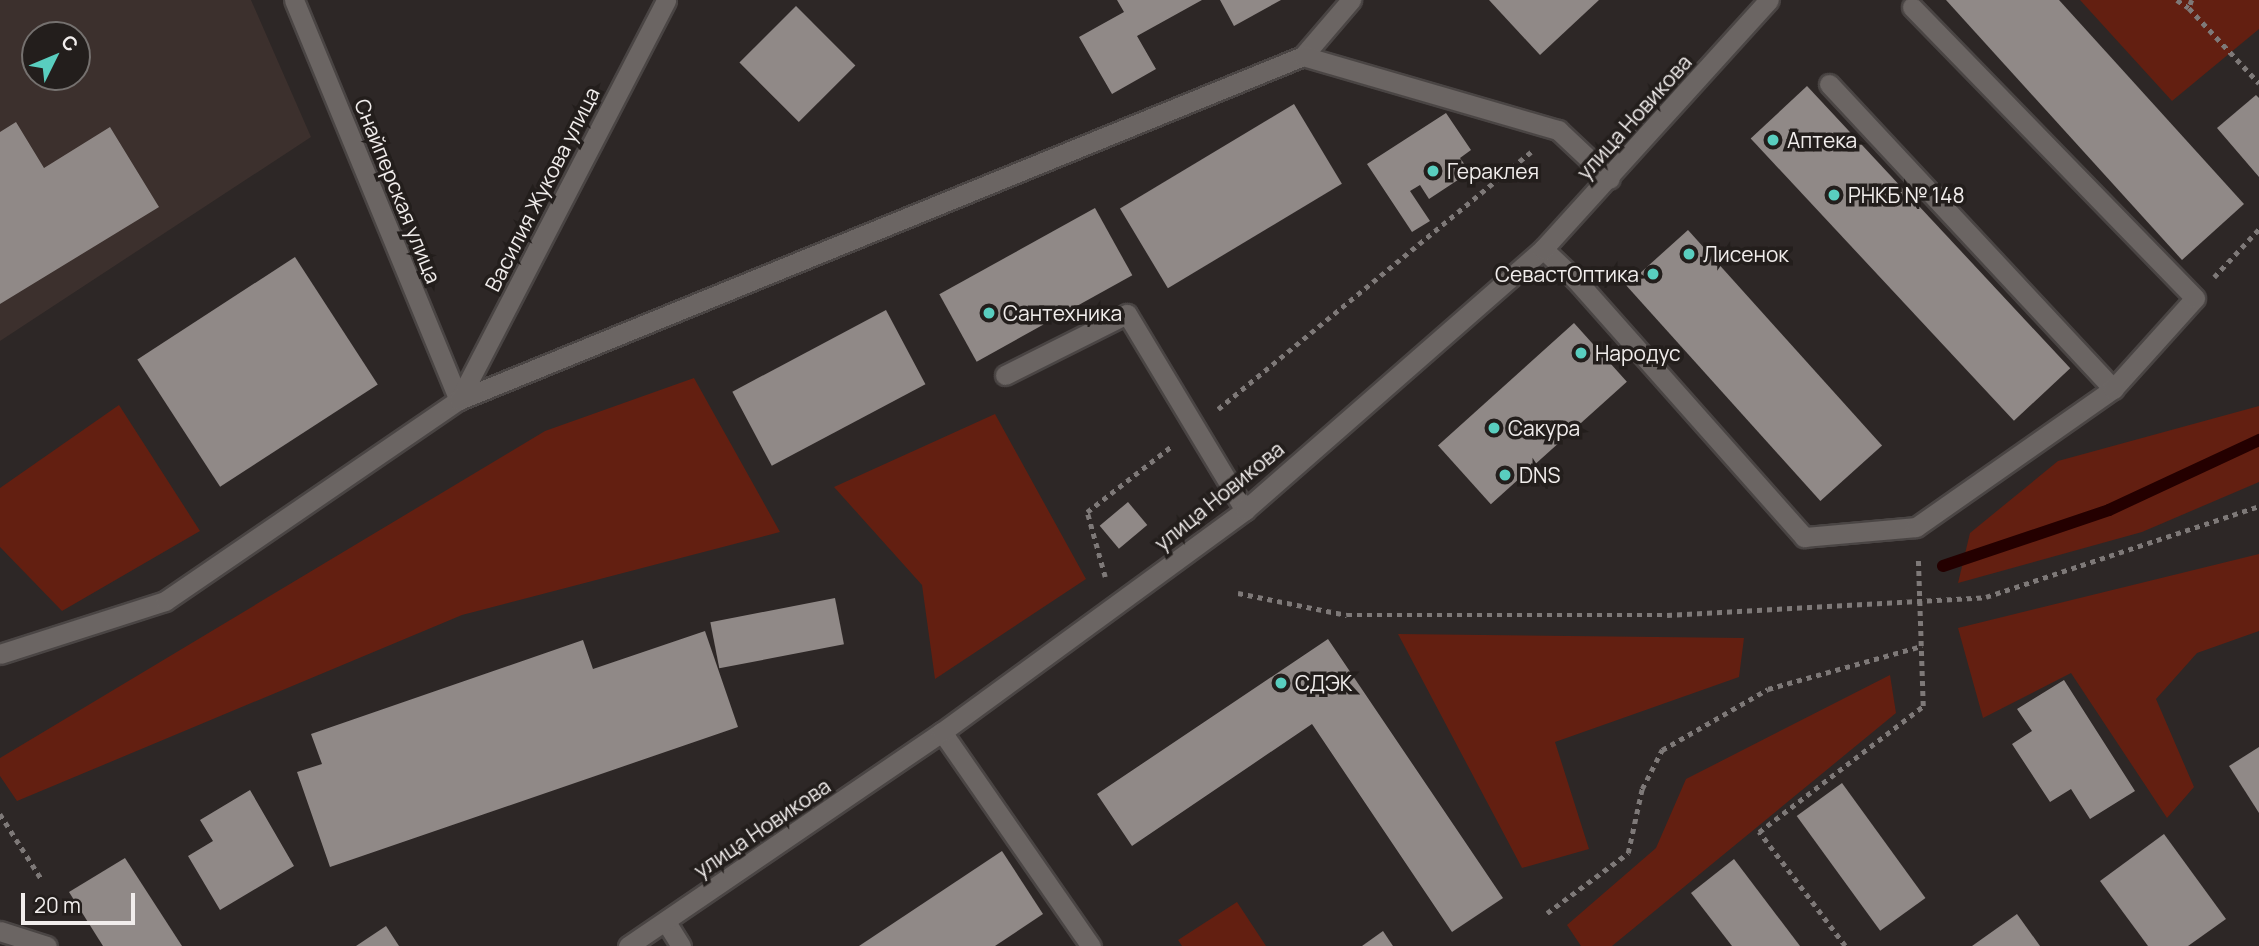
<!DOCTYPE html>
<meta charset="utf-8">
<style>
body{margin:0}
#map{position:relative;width:2259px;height:946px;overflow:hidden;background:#2d2726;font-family:Manrope,sans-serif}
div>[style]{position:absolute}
.built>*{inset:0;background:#3c302d}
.green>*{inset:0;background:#631f11}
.stream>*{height:12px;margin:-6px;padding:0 6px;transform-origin:6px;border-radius:6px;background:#240000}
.building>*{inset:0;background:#908987;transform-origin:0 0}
.path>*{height:4.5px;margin-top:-2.25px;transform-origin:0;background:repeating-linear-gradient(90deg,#7e7978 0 5px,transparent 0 10px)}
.roads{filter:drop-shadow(2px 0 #4a4544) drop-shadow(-2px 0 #4a4544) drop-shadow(0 2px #4a4544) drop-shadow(0 -2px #4a4544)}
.service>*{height:19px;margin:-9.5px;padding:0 9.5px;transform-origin:9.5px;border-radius:9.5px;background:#6b6563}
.minor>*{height:19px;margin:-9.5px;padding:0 9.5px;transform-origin:9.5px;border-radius:9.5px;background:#6b6563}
.secondary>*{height:19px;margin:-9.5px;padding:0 9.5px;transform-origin:9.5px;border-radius:9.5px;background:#6b6563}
.dots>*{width:19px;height:19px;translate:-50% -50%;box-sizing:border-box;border:4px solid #231e1c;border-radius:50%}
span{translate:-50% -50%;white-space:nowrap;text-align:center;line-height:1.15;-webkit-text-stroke:7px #231e1c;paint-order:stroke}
.street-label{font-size:21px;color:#f1edec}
.poi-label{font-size:21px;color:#f1edec}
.left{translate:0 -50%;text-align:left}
.right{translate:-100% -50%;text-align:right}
.north{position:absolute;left:21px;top:21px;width:70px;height:70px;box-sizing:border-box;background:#231e1c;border:2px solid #75716f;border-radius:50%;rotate:47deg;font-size:19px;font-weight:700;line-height:28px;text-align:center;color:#f1edec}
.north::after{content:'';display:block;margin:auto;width:24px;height:32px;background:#59cebf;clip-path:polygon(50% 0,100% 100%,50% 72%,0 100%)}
.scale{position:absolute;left:21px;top:893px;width:114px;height:32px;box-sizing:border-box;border:4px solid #f1edec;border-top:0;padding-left:9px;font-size:21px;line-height:24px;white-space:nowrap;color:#f1edec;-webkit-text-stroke:5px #231e1c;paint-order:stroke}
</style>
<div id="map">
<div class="built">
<i style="clip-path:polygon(evenodd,0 0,251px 0,311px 137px,0 341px,0 0,35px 35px,77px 35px,77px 77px,35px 77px,35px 35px)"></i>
</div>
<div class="green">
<i style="clip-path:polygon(2080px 0,2259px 0,2259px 29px,2172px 101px)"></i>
<i style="clip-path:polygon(694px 378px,780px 532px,462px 615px,17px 801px,0 776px,0 758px,545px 431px)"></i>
<i style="clip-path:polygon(119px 405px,200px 531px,62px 611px,0 547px,0 488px)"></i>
<i style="clip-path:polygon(2259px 406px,2259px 482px,2142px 532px,1958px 583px,1970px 533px,2058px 461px)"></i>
<i style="clip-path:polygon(995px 414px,1086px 579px,935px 679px,922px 585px,834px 487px)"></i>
<i style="clip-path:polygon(2259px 554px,2259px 631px,2197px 653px,2156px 699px,2194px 787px,2167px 818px,2071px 673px,1983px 718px,1958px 628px)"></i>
<i style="clip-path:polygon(1398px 634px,1744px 638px,1739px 677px,1555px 742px,1589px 849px,1522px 868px)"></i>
<i style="clip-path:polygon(1890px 675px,1896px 713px,1612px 946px,1581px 946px,1567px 925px,1656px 848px,1686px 779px)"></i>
<i style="clip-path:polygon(1237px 902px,1266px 946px,1182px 946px,1178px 940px)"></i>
</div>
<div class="stream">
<i style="left:1943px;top:566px;width:175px;rotate:-18.6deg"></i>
<i style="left:2109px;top:510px;width:166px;rotate:-25deg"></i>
</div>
<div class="building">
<i style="clip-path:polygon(1117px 0,1202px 0,1137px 36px,1156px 69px,1112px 94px,1079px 37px,1124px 12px)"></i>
<i style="clip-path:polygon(1220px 0,1281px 0,1234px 26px)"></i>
<i style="clip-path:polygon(1489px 0,1599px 0,1540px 55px)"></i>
<i style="clip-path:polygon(1946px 0,2059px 0,2244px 204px,2182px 260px)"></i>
<i style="left:796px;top:6px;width:84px;height:80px;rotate:45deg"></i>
<i style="left:1807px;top:86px;width:386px;height:77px;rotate:47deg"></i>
<i style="clip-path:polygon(2256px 95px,2259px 98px,2259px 177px,2217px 128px)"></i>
<i style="left:1294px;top:104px;width:93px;height:203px;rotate:59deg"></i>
<i style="clip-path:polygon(1446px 113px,1471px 150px,1460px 158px,1470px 172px,1429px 199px,1420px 185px,1410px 191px,1430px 221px,1412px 232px,1367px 164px)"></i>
<i style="clip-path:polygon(16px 122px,44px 168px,110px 127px,159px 207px,0 304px,0 132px)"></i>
<i style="left:1095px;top:208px;width:77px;height:178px;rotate:61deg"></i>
<i style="left:1688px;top:230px;width:290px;height:83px;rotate:48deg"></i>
<i style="left:295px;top:257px;width:152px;height:188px;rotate:57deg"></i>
<i style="left:886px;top:310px;width:84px;height:174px;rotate:62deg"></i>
<i style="left:1574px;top:323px;width:79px;height:183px;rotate:48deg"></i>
<i style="left:1128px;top:502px;width:30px;height:37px;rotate:50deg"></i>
<i style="left:835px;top:598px;width:47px;height:127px;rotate:79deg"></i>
<i style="clip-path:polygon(705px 631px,738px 727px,330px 867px,297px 772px,322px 764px,311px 734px,583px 640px,593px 669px)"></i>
<i style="clip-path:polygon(1328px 639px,1503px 898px,1452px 932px,1312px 724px,1132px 846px,1097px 794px)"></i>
<i style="clip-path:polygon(2064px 680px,2135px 791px,2090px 819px,2071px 789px,2050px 802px,2012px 744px,2032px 731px,2017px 709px)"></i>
<i style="clip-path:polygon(2259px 747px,2259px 813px,2229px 766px)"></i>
<i style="left:1842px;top:783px;width:142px;height:56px;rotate:54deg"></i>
<i style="clip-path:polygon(250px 790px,294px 866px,220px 910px,188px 856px,213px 841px,200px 820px)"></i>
<i style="clip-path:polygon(2164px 834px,2226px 919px,2188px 946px,2148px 946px,2100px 881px)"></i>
<i style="clip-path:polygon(1002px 851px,1043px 914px,995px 946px,859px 946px)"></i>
<i style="clip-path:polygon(125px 858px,182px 946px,103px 946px,69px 892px)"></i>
<i style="clip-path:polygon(1734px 859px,1800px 946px,1732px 946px,1691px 893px)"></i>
<i style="clip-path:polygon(2017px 914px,2040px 946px,1972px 946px)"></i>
<i style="clip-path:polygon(386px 926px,399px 946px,356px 946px)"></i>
<i style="clip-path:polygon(1383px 931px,1393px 946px,1362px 946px)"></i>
</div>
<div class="path">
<i style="left:2177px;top:0;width:14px;rotate:34deg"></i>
<i style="left:2192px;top:0;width:9px;rotate:111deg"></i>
<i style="left:2189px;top:8px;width:103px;rotate:47deg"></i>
<i style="left:2214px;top:277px;width:66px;rotate:-46.8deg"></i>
<i style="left:1218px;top:409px;width:405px;rotate:-39.4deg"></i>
<i style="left:1105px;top:577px;width:67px;rotate:-105.5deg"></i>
<i style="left:1087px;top:512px;width:109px;rotate:-37.9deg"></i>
<i style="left:1238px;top:593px;width:111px;rotate:11.4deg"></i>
<i style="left:1347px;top:615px;width:320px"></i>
<i style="left:1667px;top:615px;width:320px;rotate:-3.2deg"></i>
<i style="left:1986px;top:597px;width:288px;rotate:-18.4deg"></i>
<i style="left:0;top:814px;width:78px;rotate:57.5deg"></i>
<i style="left:1547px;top:913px;width:101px;rotate:-36.5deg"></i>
<i style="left:1628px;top:853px;width:66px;rotate:-77.7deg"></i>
<i style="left:1642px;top:789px;width:44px;rotate:-62.9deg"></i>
<i style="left:1662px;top:750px;width:122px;rotate:-29.9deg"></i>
<i style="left:1768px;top:689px;width:160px;rotate:-15.6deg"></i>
<i style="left:1845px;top:946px;width:143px;rotate:-127deg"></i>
<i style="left:1759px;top:832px;width:207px;rotate:-37.5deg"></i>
<i style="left:1923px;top:706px;width:150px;rotate:-91.9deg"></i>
</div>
<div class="roads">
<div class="service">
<i style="left:294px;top:0;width:433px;rotate:67.6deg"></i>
<i style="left:1829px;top:84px;width:417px;rotate:47deg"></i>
<i style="left:1543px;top:249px;width:45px;rotate:43.2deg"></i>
<i style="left:1576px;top:280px;width:344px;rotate:48.4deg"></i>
<i style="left:1804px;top:537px;width:112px;rotate:-5.1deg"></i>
<i style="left:1916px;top:527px;width:241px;rotate:-35deg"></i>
<i style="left:2113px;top:389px;width:122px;rotate:-48deg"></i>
<i style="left:2195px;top:298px;width:406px;rotate:-134.2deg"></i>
<i style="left:1005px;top:375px;width:136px;rotate:-26.6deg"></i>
<i style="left:1127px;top:314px;width:229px;rotate:59deg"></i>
<i style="left:0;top:654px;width:173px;rotate:-17.8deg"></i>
<i style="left:942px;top:732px;width:261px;rotate:55.2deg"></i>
<i style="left:666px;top:922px;width:28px;rotate:58deg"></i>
</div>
<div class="minor">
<i style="left:1303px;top:56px;width:74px;rotate:-49.4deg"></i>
<i style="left:459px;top:400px;width:450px;rotate:-62.6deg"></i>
<i style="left:165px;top:601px;width:356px;rotate:-34.4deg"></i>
<i style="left:459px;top:400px;width:911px;rotate:-22.17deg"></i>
<i style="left:1303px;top:56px;width:266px;rotate:16.2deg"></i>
<i style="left:1558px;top:130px;width:71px;rotate:43.3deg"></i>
<i style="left:0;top:931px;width:49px;rotate:17.7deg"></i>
</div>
<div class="secondary">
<i style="left:628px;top:946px;width:380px;rotate:-34.3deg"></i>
<i style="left:942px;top:732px;width:376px;rotate:-36.2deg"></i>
<i style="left:1245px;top:510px;width:396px;rotate:-41.2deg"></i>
<i style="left:1543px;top:249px;width:336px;rotate:-47.8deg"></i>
</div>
</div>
<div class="dots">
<i style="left:1773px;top:140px;background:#59cebf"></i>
<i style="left:1433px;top:171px;background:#59cebf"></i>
<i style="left:1834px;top:195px;background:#59cebf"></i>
<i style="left:1689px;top:254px;background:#59cebf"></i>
<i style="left:1653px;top:274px;background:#59cebf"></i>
<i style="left:989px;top:313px;background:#59cebf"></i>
<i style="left:1581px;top:353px;background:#59cebf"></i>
<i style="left:1494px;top:428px;background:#59cebf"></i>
<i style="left:1505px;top:475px;background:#59cebf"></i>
<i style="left:1281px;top:683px;background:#59cebf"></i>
</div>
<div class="street-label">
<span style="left:1634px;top:117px;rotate:-48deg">улица Новикова</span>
<span style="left:542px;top:189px;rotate:-63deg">Василия Жукова улица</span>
<span style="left:398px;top:191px;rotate:68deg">Снайперская улица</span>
<span style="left:1219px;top:496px;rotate:-39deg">улица Новикова</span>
<span style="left:762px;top:828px;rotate:-34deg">улица Новикова</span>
</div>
<div class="poi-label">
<span class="left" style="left:1787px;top:140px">Аптека</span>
<span class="left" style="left:1447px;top:171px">Гераклея</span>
<span class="left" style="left:1848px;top:195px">РНКБ № 148</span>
<span class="left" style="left:1703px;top:254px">Лисенок</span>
<span class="right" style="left:1639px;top:274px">СевастОптика</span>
<span class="left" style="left:1003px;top:313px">Сантехника</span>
<span class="left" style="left:1595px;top:353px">Народус</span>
<span class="left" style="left:1508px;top:428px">Сакура</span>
<span class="left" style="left:1519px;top:475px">DNS</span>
<span class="left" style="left:1295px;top:683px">СДЭК</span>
</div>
<div class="north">С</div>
<div class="scale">20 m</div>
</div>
